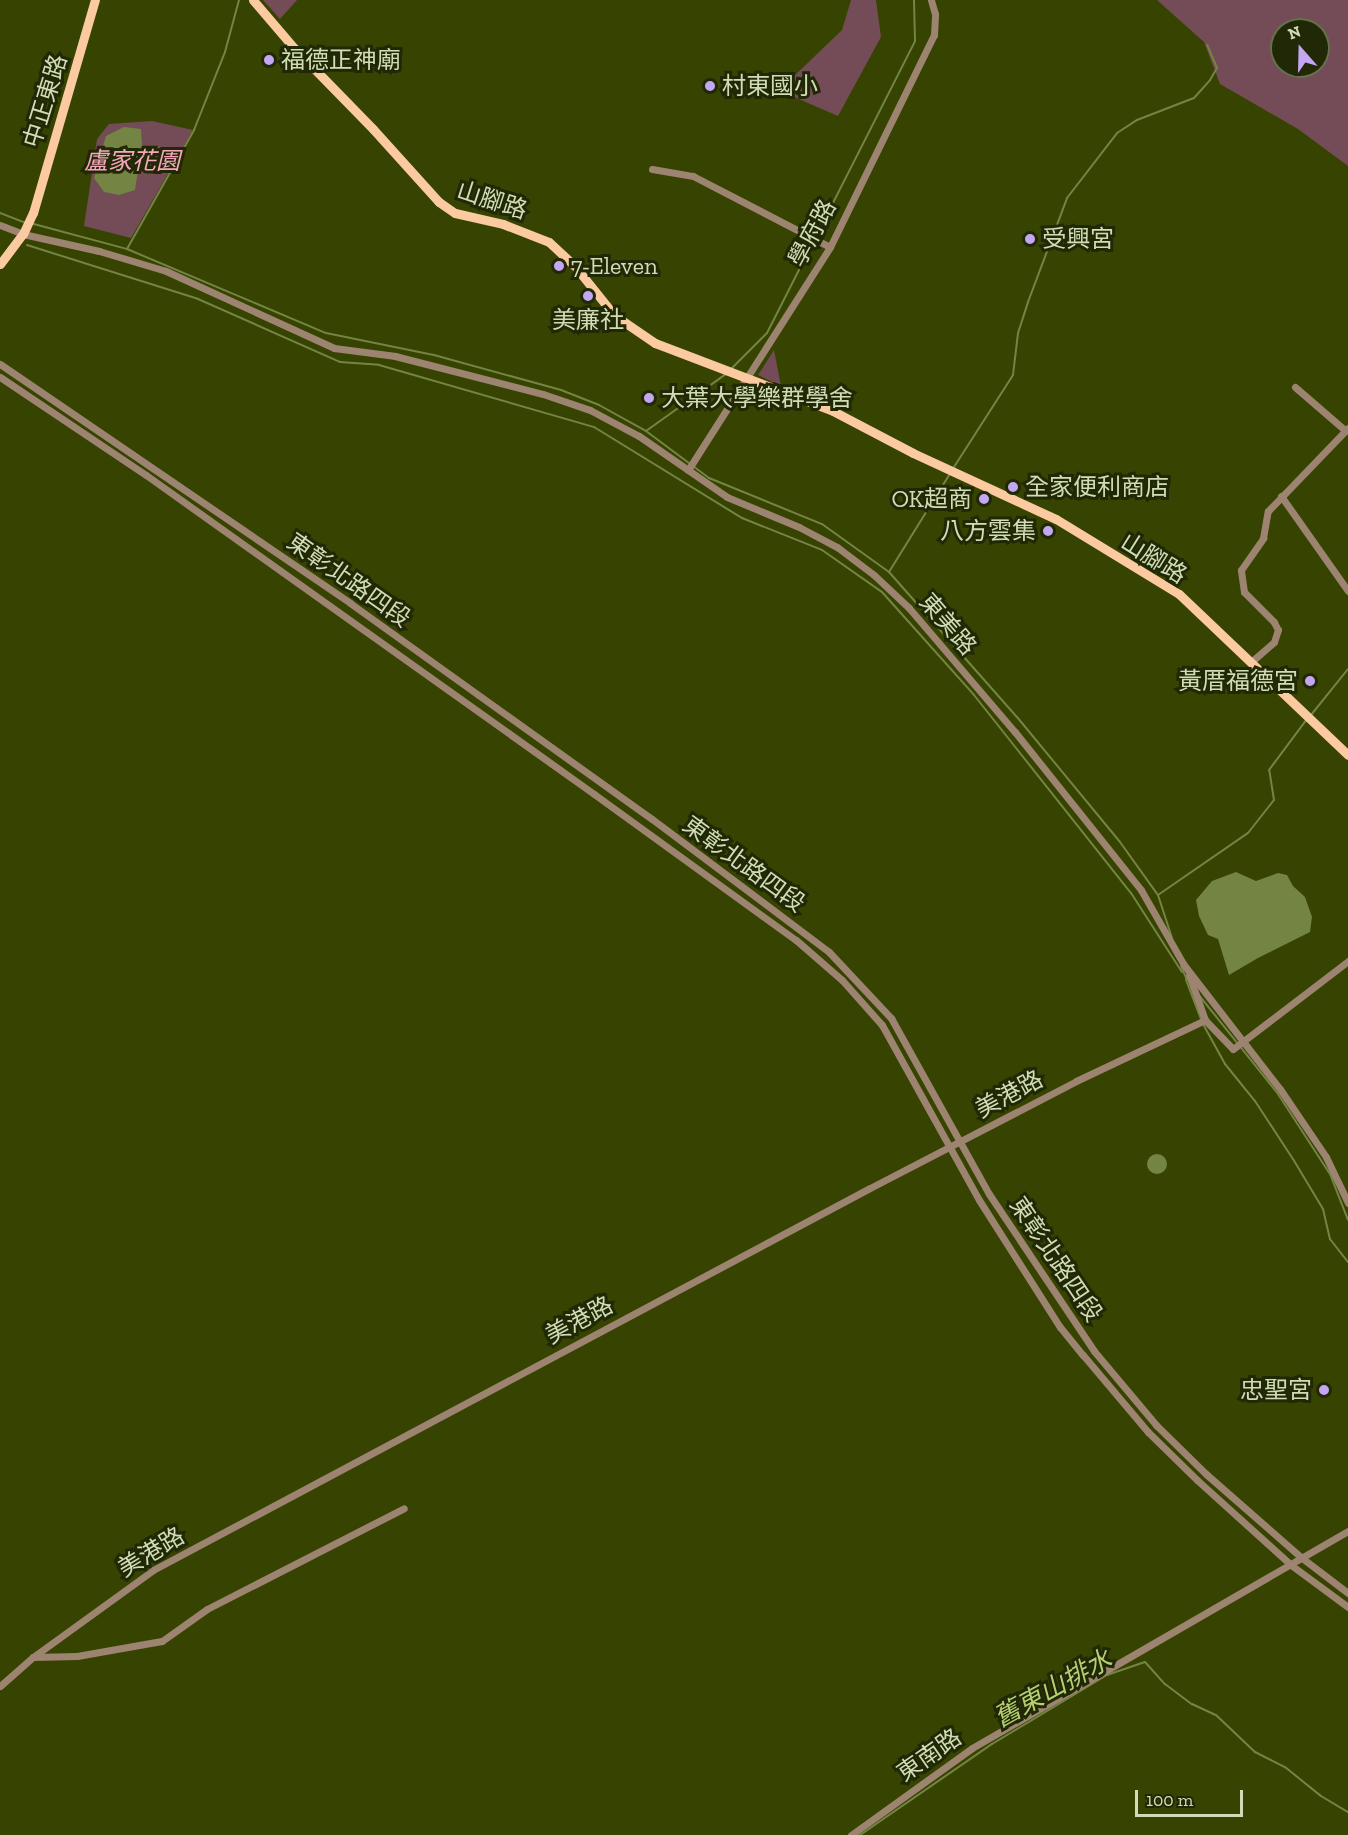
<!DOCTYPE html>
<meta charset="utf-8">
<style>
body{margin:0}
#map{position:relative;width:1348px;height:1835px;overflow:hidden;background:#374301;font-family:"Zilla Slab","Noto Sans TC",serif}
div>[style]{position:absolute}
.green>*{inset:0;background:#734c57}
.water>*{inset:0;background:#748443}
.round{border-radius:50%}
.stream>*{height:2px;margin:-1px;padding:0 1px;transform-origin:1px;border-radius:1px;background:#748443}
.minor>*{height:7px;margin:-3.5px;padding:0 3.5px;transform-origin:3.5px;border-radius:3.5px;background:#9d8471}
.major>*{height:9px;margin:-4.5px;padding:0 4.5px;transform-origin:4.5px;border-radius:4.5px;background:#fccaa1}
.dots>*{width:16px;height:16px;translate:-50% -50%;box-sizing:border-box;border:3px solid #202806;border-radius:50%}
span{translate:-50% -50%;white-space:nowrap;text-align:center;line-height:1.15;-webkit-text-stroke:6px #202806;paint-order:stroke}
.poi-label{font-size:24px;color:#d0dcb5}
.left{translate:0 -50%;text-align:left}
.right{translate:-100% -50%;text-align:right}
.street-label{font-size:24px;color:#d0dcb5}
.park-label{font-size:24px;color:#f6a6bd;font-style:italic}
.water-label{font-size:26px;color:#b7cf72;font-style:italic}
.north{position:absolute;left:1270px;top:18px;width:60px;height:60px;box-sizing:border-box;background:#202806;border:2px solid #66704c;border-radius:50%;rotate:340deg;font-size:16px;font-weight:700;line-height:24px;text-align:center;color:#d0dcb5}
.north::after{content:'';display:block;margin:auto;width:21px;height:27px;background:#c3a7f2;clip-path:polygon(50% 0,100% 100%,50% 72%,0 100%)}
.scale{position:absolute;left:1135px;top:1790px;width:108px;height:27px;box-sizing:border-box;border:3px solid #d0dcb5;border-top:0;padding-left:8px;font-size:18px;line-height:21px;white-space:nowrap;color:#d0dcb5;-webkit-text-stroke:4px #202806;paint-order:stroke}
</style>
<div id="map">
<div class="green">
<i style="clip-path:polygon(263px 0,297px 0,280px 19px)"></i>
<i style="clip-path:polygon(851px 0,876px 0,881px 37px,838px 116px,785px 93px,792px 78px,842px 30px)"></i>
<i style="clip-path:polygon(evenodd,1157px 0,1348px 0,1348px 166px,1298px 129px,1220px 84px,1204px 42px,1157px 0,1282px 30px,1318px 30px,1318px 66px,1282px 66px,1282px 30px)"></i>
<i style="clip-path:polygon(152px 121px,193px 130px,131px 238px,84px 226px,97px 139px,109px 124px)"></i>
<i style="clip-path:polygon(774px 350px,781px 386px,758px 375px)"></i>
</div>
<div class="water">
<i style="clip-path:polygon(124px 127px,141px 129px,142px 145px,135px 190px,119px 195px,104px 192px,94px 178px,106px 136px)"></i>
<i style="clip-path:polygon(1236px 872px,1256px 881px,1278px 873px,1287px 875px,1293px 886px,1305px 897px,1312px 917px,1310px 932px,1258px 958px,1229px 975px,1218px 939px,1208px 935px,1199px 916px,1196px 900px,1212px 881px)"></i>
<i class="round" style="left:1147px;top:1154px;width:20px;height:20px"></i>
</div>
<div class="stream">
<i style="left:0;top:213px;width:26px;rotate:21deg"></i>
<i style="left:30px;top:223px;width:100px;rotate:15deg"></i>
<i style="left:127px;top:249px;width:216px;rotate:22.9deg"></i>
<i style="left:326px;top:333px;width:110px;rotate:11.5deg"></i>
<i style="left:434px;top:355px;width:132px;rotate:15.4deg"></i>
<i style="left:561px;top:390px;width:41px;rotate:21.5deg"></i>
<i style="left:599px;top:405px;width:54px;rotate:29deg"></i>
<i style="left:646px;top:431px;width:79px;rotate:36.7deg"></i>
<i style="left:709px;top:478px;width:122px;rotate:22.2deg"></i>
<i style="left:822px;top:524px;width:82px;rotate:35.6deg"></i>
<i style="left:889px;top:572px;width:193px;rotate:48.6deg"></i>
<i style="left:1017px;top:717px;width:162px;rotate:50.5deg"></i>
<i style="left:1120px;top:842px;width:65px;rotate:54.4deg"></i>
<i style="left:1158px;top:895px;width:45px;rotate:72deg"></i>
<i style="left:27px;top:245px;width:179px;rotate:17.5deg"></i>
<i style="left:198px;top:299px;width:155px;rotate:23.9deg"></i>
<i style="left:340px;top:362px;width:39px;rotate:4deg"></i>
<i style="left:379px;top:365px;width:224px;rotate:16.1deg"></i>
<i style="left:594px;top:427px;width:174px;rotate:31.6deg"></i>
<i style="left:742px;top:518px;width:86px;rotate:21.8deg"></i>
<i style="left:822px;top:550px;width:73px;rotate:35deg"></i>
<i style="left:882px;top:592px;width:138px;rotate:48.2deg"></i>
<i style="left:974px;top:695px;width:253px;rotate:51.6deg"></i>
<i style="left:1131px;top:893px;width:94px;rotate:57.2deg"></i>
<i style="left:127px;top:249px;width:137px;rotate:-60.6deg"></i>
<i style="left:194px;top:130px;width:84px;rotate:-68.3deg"></i>
<i style="left:225px;top:52px;width:54px;rotate:-74.9deg"></i>
<i style="left:730px;top:370px;width:52px;rotate:-45deg"></i>
<i style="left:767px;top:333px;width:327px;rotate:-63.1deg"></i>
<i style="left:915px;top:41px;width:41px;rotate:-91.4deg"></i>
<i style="left:646px;top:431px;width:98px;rotate:-35.5deg"></i>
<i style="left:954px;top:467px;width:109px;rotate:-57.3deg"></i>
<i style="left:1013px;top:375px;width:42px;rotate:-83.2deg"></i>
<i style="left:1018px;top:333px;width:33px;rotate:-72deg"></i>
<i style="left:1028px;top:302px;width:111px;rotate:-69.4deg"></i>
<i style="left:1067px;top:198px;width:82px;rotate:-52.4deg"></i>
<i style="left:1117px;top:133px;width:24px;rotate:-33deg"></i>
<i style="left:1137px;top:120px;width:61px;rotate:-21.1deg"></i>
<i style="left:1194px;top:98px;width:24px;rotate:-48deg"></i>
<i style="left:1210px;top:80px;width:14px;rotate:-60deg"></i>
<i style="left:1217px;top:68px;width:25px;rotate:-113deg"></i>
<i style="left:889px;top:572px;width:118px;rotate:-58.2deg"></i>
<i style="left:1311px;top:715px;width:59px;rotate:-51.2deg"></i>
<i style="left:1158px;top:895px;width:109px;rotate:-34.6deg"></i>
<i style="left:1248px;top:833px;width:42px;rotate:-51.8deg"></i>
<i style="left:1274px;top:800px;width:30px;rotate:-99deg"></i>
<i style="left:1269px;top:770px;width:64px;rotate:-53.3deg"></i>
<i style="left:1181px;top:966px;width:15px;rotate:67deg"></i>
<i style="left:1186px;top:980px;width:42px;rotate:69deg"></i>
<i style="left:1198px;top:994px;width:128px;rotate:51.3deg"></i>
<i style="left:1278px;top:1094px;width:95px;rotate:57deg"></i>
<i style="left:1330px;top:1174px;width:49px;rotate:68.6deg"></i>
<i style="left:1203px;top:1024px;width:46px;rotate:61.2deg"></i>
<i style="left:1225px;top:1064px;width:48px;rotate:51deg"></i>
<i style="left:1255px;top:1101px;width:69px;rotate:56.8deg"></i>
<i style="left:1293px;top:1159px;width:58px;rotate:59deg"></i>
<i style="left:1323px;top:1209px;width:31px;rotate:77deg"></i>
<i style="left:1330px;top:1239px;width:29px;rotate:52deg"></i>
<i style="left:860px;top:1835px;width:160px;rotate:-34.6deg"></i>
<i style="left:992px;top:1744px;width:134px;rotate:-31deg"></i>
<i style="left:1107px;top:1675px;width:40px;rotate:-18.9deg"></i>
<i style="left:1145px;top:1662px;width:30px;rotate:48deg"></i>
<i style="left:1165px;top:1684px;width:34px;rotate:37deg"></i>
<i style="left:1192px;top:1704px;width:26px;rotate:25deg"></i>
<i style="left:1216px;top:1715px;width:54px;rotate:43.5deg"></i>
<i style="left:1255px;top:1752px;width:34px;rotate:27deg"></i>
<i style="left:1285px;top:1767px;width:46px;rotate:38.9deg"></i>
<i style="left:1321px;top:1796px;width:31px;rotate:31deg"></i>
</div>
<div class="minor">
<i style="left:652px;top:169px;width:42px;rotate:9.7deg"></i>
<i style="left:693px;top:176px;width:154px;rotate:27.4deg"></i>
<i style="left:0;top:225px;width:25px;rotate:21deg"></i>
<i style="left:23px;top:234px;width:78px;rotate:12.6deg"></i>
<i style="left:99px;top:251px;width:70px;rotate:16.6deg"></i>
<i style="left:166px;top:271px;width:185px;rotate:24.6deg"></i>
<i style="left:334px;top:348px;width:62px;rotate:7.5deg"></i>
<i style="left:395px;top:356px;width:153px;rotate:14.4deg"></i>
<i style="left:543px;top:394px;width:50px;rotate:18.8deg"></i>
<i style="left:590px;top:410px;width:55px;rotate:28deg"></i>
<i style="left:639px;top:436px;width:107px;rotate:34.7deg"></i>
<i style="left:727px;top:497px;width:78px;rotate:22.6deg"></i>
<i style="left:799px;top:527px;width:43px;rotate:27.8deg"></i>
<i style="left:837px;top:547px;width:46px;rotate:37.1deg"></i>
<i style="left:874px;top:575px;width:48px;rotate:43.3deg"></i>
<i style="left:909px;top:608px;width:163px;rotate:49.5deg"></i>
<i style="left:1015px;top:732px;width:202px;rotate:51.4deg"></i>
<i style="left:1141px;top:890px;width:86px;rotate:60.2deg"></i>
<i style="left:1184px;top:965px;width:157px;rotate:52.3deg"></i>
<i style="left:1280px;top:1089px;width:82px;rotate:55.9deg"></i>
<i style="left:1326px;top:1157px;width:51px;rotate:64.4deg"></i>
<i style="left:0;top:364px;width:424px;rotate:34.3deg"></i>
<i style="left:350px;top:603px;width:371px;rotate:35.6deg"></i>
<i style="left:652px;top:819px;width:221px;rotate:36.9deg"></i>
<i style="left:829px;top:952px;width:91px;rotate:46.8deg"></i>
<i style="left:891px;top:1018px;width:201px;rotate:60.9deg"></i>
<i style="left:989px;top:1194px;width:189px;rotate:56.2deg"></i>
<i style="left:1094px;top:1351px;width:97px;rotate:50deg"></i>
<i style="left:1156px;top:1425px;width:70px;rotate:44.4deg"></i>
<i style="left:1206px;top:1474px;width:128px;rotate:41.2deg"></i>
<i style="left:1302px;top:1558px;width:58px;rotate:37.3deg"></i>
<i style="left:0;top:377px;width:176px;rotate:33.9deg"></i>
<i style="left:146px;top:475px;width:550px;rotate:35.45deg"></i>
<i style="left:594px;top:794px;width:249px;rotate:35.9deg"></i>
<i style="left:796px;top:940px;width:61px;rotate:41deg"></i>
<i style="left:842px;top:980px;width:60px;rotate:48.4deg"></i>
<i style="left:882px;top:1025px;width:200px;rotate:61deg"></i>
<i style="left:979px;top:1200px;width:151px;rotate:57.5deg"></i>
<i style="left:1060px;top:1327px;width:36px;rotate:51deg"></i>
<i style="left:1083px;top:1355px;width:101px;rotate:49.8deg"></i>
<i style="left:1148px;top:1432px;width:69px;rotate:44.4deg"></i>
<i style="left:1197px;top:1480px;width:127px;rotate:42.1deg"></i>
<i style="left:1291px;top:1565px;width:71px;rotate:36.4deg"></i>
<i style="left:1295px;top:387px;width:67px;rotate:40.8deg"></i>
<i style="left:688px;top:470px;width:264px;rotate:-57.5deg"></i>
<i style="left:830px;top:247px;width:236px;rotate:-63.9deg"></i>
<i style="left:934px;top:35px;width:21px;rotate:-87deg"></i>
<i style="left:935px;top:14px;width:15px;rotate:-106deg"></i>
<i style="left:1281px;top:496px;width:116px;rotate:54.8deg"></i>
<i style="left:1251px;top:662px;width:30px;rotate:-41deg"></i>
<i style="left:1274px;top:642px;width:13px;rotate:-72deg"></i>
<i style="left:1278px;top:630px;width:9px;rotate:-117deg"></i>
<i style="left:1274px;top:622px;width:42px;rotate:-135deg"></i>
<i style="left:1244px;top:592px;width:22px;rotate:-98deg"></i>
<i style="left:1241px;top:570px;width:39px;rotate:-55deg"></i>
<i style="left:1263px;top:538px;width:27px;rotate:-80deg"></i>
<i style="left:1268px;top:511px;width:115px;rotate:-46.1deg"></i>
<i style="left:1189px;top:975px;width:48px;rotate:70.4deg"></i>
<i style="left:1205px;top:1020px;width:40px;rotate:46deg"></i>
<i style="left:1233px;top:1049px;width:145px;rotate:-37.4deg"></i>
<i style="left:33px;top:1657px;width:44px;rotate:-1.3deg"></i>
<i style="left:77px;top:1656px;width:86px;rotate:-10deg"></i>
<i style="left:162px;top:1641px;width:55px;rotate:-35.4deg"></i>
<i style="left:207px;top:1609px;width:221px;rotate:-27.1deg"></i>
<i style="left:0;top:1686px;width:44px;rotate:-41.3deg"></i>
<i style="left:33px;top:1657px;width:148px;rotate:-35.9deg"></i>
<i style="left:153px;top:1570px;width:812px;rotate:-28.05deg"></i>
<i style="left:870px;top:1188px;width:232px;rotate:-27.4deg"></i>
<i style="left:1076px;top:1081px;width:143px;rotate:-25.3deg"></i>
<i style="left:851px;top:1835px;width:149px;rotate:-35.7deg"></i>
<i style="left:972px;top:1748px;width:434px;rotate:-30deg"></i>
</div>
<div class="major">
<i style="left:253px;top:0;width:63px;rotate:49.5deg"></i>
<i style="left:294px;top:48px;width:113px;rotate:45.7deg"></i>
<i style="left:373px;top:129px;width:98px;rotate:47.9deg"></i>
<i style="left:439px;top:202px;width:19px;rotate:35deg"></i>
<i style="left:455px;top:213px;width:49px;rotate:12.9deg"></i>
<i style="left:503px;top:224px;width:49px;rotate:21.4deg"></i>
<i style="left:549px;top:242px;width:34px;rotate:43deg"></i>
<i style="left:574px;top:265px;width:64px;rotate:51.3deg"></i>
<i style="left:614px;top:315px;width:50px;rotate:34.3deg"></i>
<i style="left:655px;top:343px;width:191px;rotate:20.9deg"></i>
<i style="left:833px;top:411px;width:90px;rotate:27.7deg"></i>
<i style="left:913px;top:453px;width:157px;rotate:24.8deg"></i>
<i style="left:1056px;top:519px;width:144px;rotate:31.4deg"></i>
<i style="left:1179px;top:594px;width:233px;rotate:43.6deg"></i>
<i style="left:0;top:264px;width:38px;rotate:-53deg"></i>
<i style="left:23px;top:234px;width:23px;rotate:-65deg"></i>
<i style="left:33px;top:213px;width:222px;rotate:-73.8deg"></i>
</div>
<div class="dots">
<i style="left:269px;top:60px;background:#c3a7f2"></i>
<i style="left:710px;top:86px;background:#c3a7f2"></i>
<i style="left:1030px;top:239px;background:#c3a7f2"></i>
<i style="left:559px;top:266px;background:#c3a7f2"></i>
<i style="left:588px;top:296px;background:#c3a7f2"></i>
<i style="left:649px;top:398px;background:#c3a7f2"></i>
<i style="left:1013px;top:487px;background:#c3a7f2"></i>
<i style="left:984px;top:499px;background:#c3a7f2"></i>
<i style="left:1048px;top:531px;background:#c3a7f2"></i>
<i style="left:1310px;top:681px;background:#c3a7f2"></i>
<i style="left:1324px;top:1390px;background:#c3a7f2"></i>
</div>
<div class="poi-label">
<span class="left" style="left:281px;top:60px">福德正神廟</span>
<span class="left" style="left:722px;top:86px">村東國小</span>
<span class="left" style="left:1042px;top:239px">受興宮</span>
<span class="left" style="left:571px;top:266px">7-Eleven</span>
<span style="left:588px;top:320px">美廉社</span>
<span class="left" style="left:661px;top:398px">大葉大學樂群學舍</span>
<span class="left" style="left:1025px;top:487px">全家便利商店</span>
<span class="right" style="left:972px;top:499px">OK超商</span>
<span class="right" style="left:1036px;top:531px">八方雲集</span>
<span class="right" style="left:1298px;top:681px">黃厝福德宮</span>
<span class="right" style="left:1312px;top:1390px">忠聖宮</span>
</div>
<div class="street-label">
<span style="left:45px;top:101px;rotate:-73deg">中正東路</span>
<span style="left:492px;top:200px;rotate:18deg">山腳路</span>
<span style="left:812px;top:233px;rotate:-62deg">學府路</span>
<span style="left:1154px;top:558px;rotate:32deg">山腳路</span>
<span style="left:349px;top:580px;rotate:35deg">東彰北路四段</span>
<span style="left:948px;top:624px;rotate:49deg">東美路</span>
<span style="left:744px;top:864px;rotate:36deg">東彰北路四段</span>
<span style="left:1009px;top:1094px;rotate:-28deg">美港路</span>
<span style="left:1056px;top:1259px;rotate:56deg">東彰北路四段</span>
<span style="left:579px;top:1320px;rotate:-28deg">美港路</span>
<span style="left:151px;top:1552px;rotate:-31deg">美港路</span>
<span style="left:929px;top:1755px;rotate:-35deg">東南路</span>
</div>
<div class="park-label">
<span style="left:132px;top:161px">盧家花園</span>
</div>
<div class="water-label">
<span style="left:1053px;top:1689px;rotate:-29deg">舊東山排水</span>
</div>
<div class="north">N</div>
<div class="scale">100 m</div>
</div>
